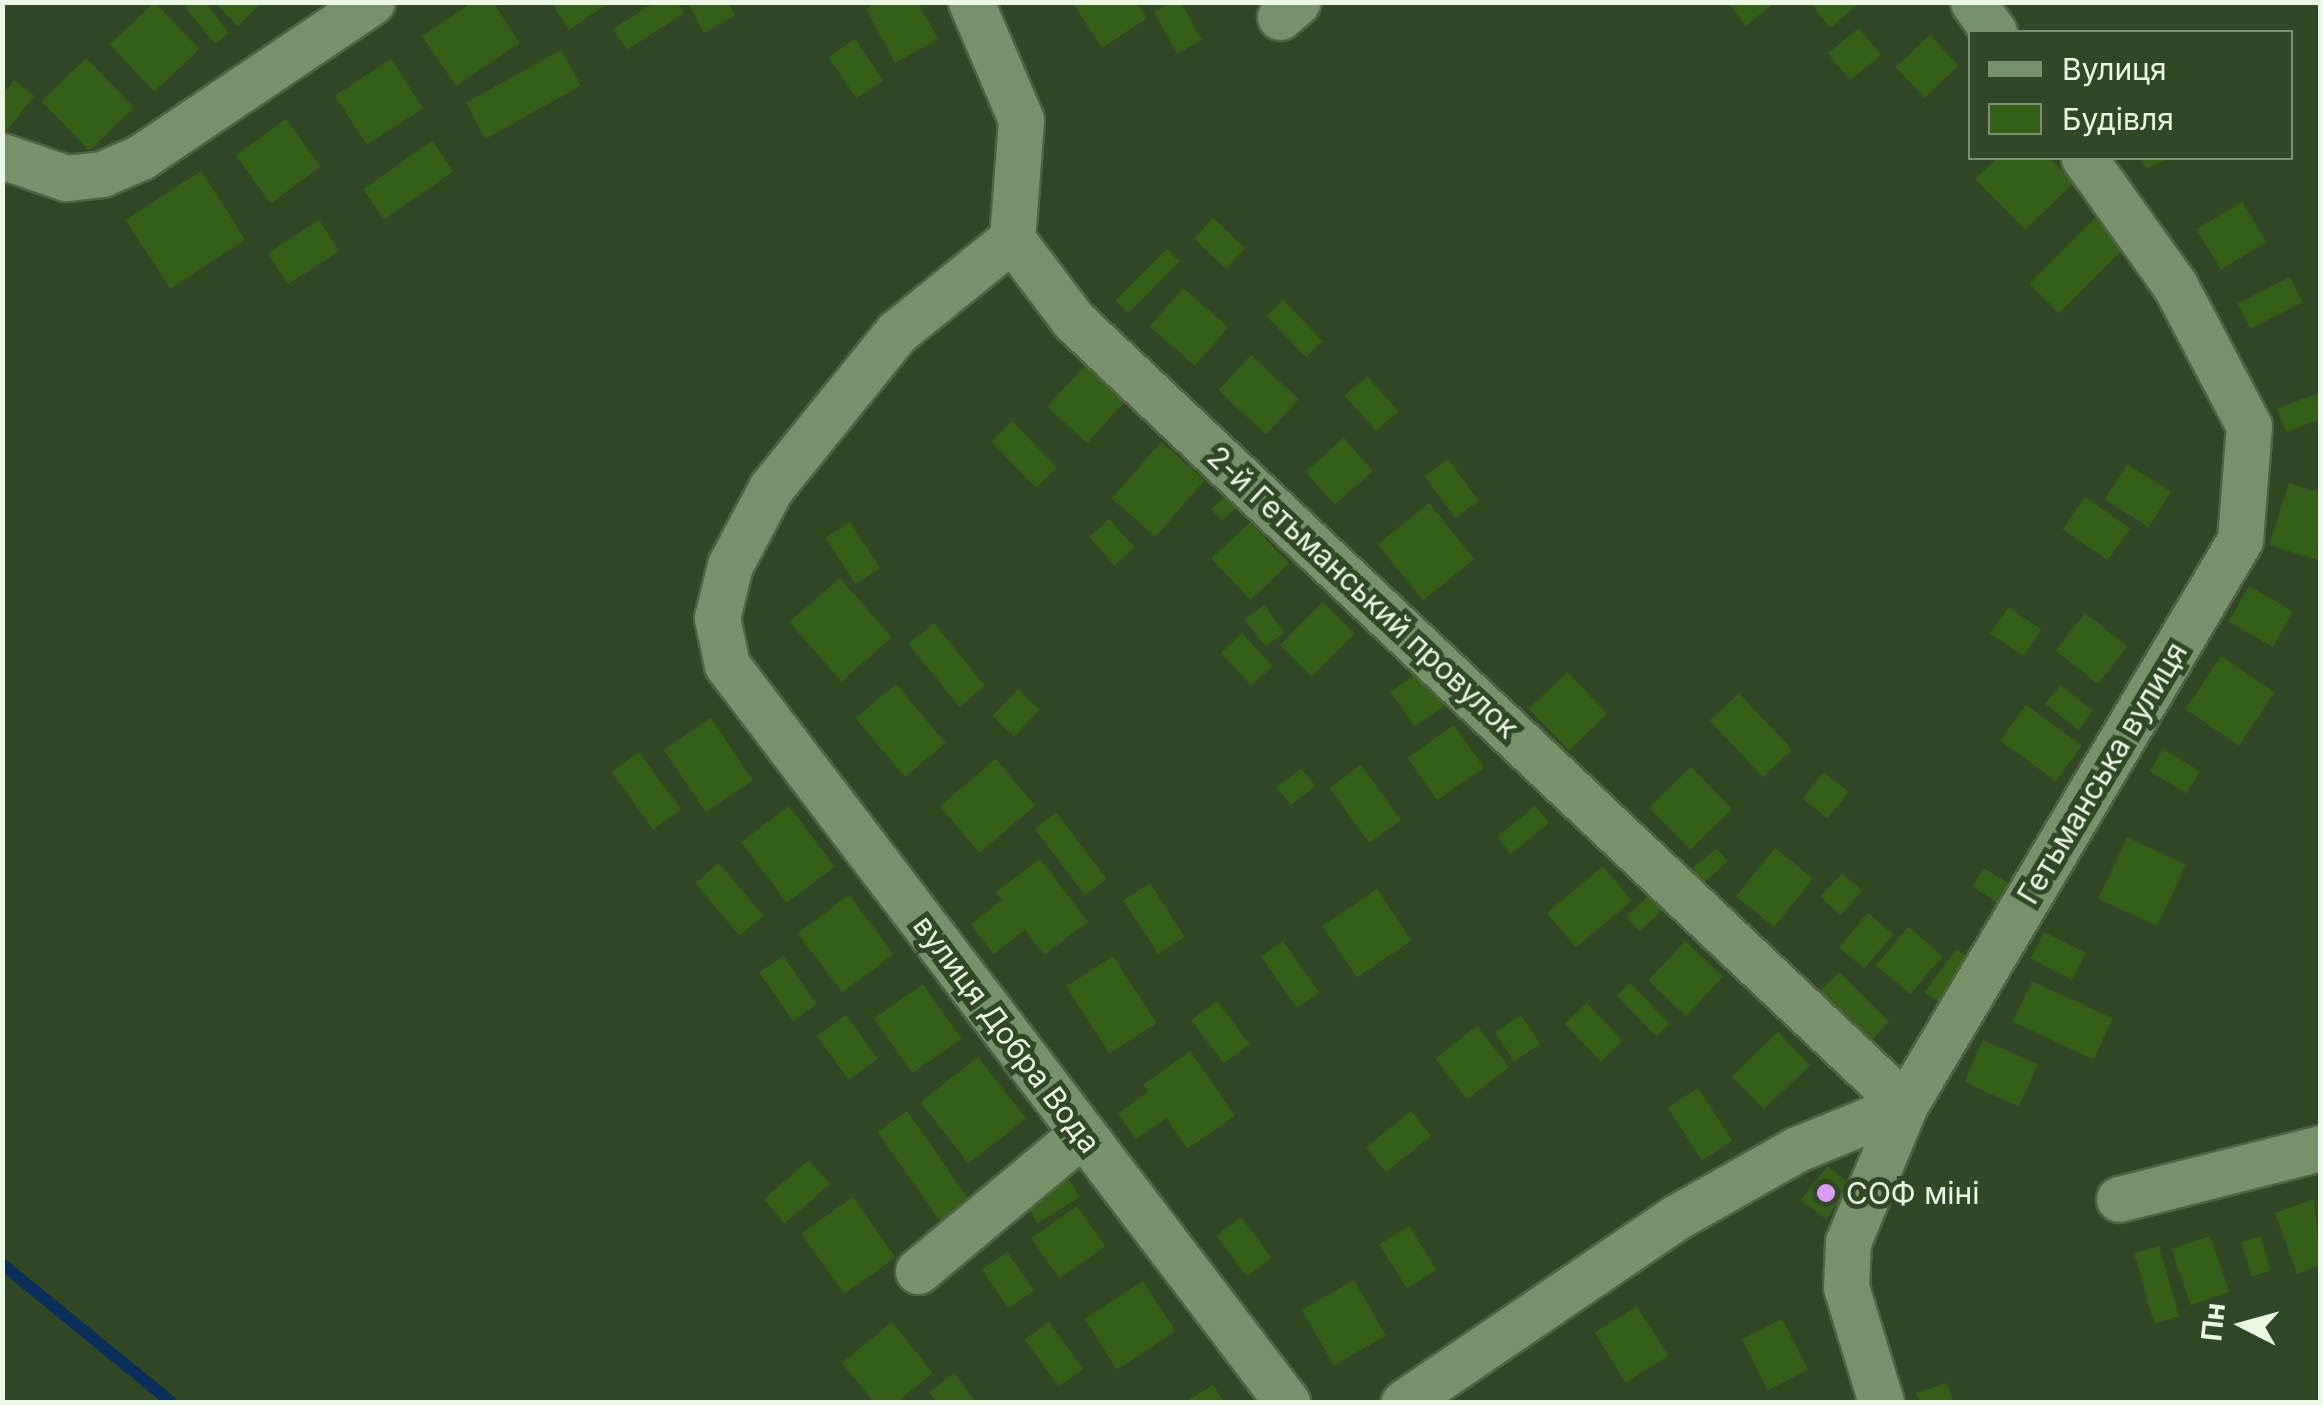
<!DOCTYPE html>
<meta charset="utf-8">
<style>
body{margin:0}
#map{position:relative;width:2323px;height:1405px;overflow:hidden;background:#314825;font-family:Inter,sans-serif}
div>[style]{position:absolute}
.stream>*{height:12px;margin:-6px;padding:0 6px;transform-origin:6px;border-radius:6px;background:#082e5b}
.building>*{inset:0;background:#345f17;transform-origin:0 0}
.roads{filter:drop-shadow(2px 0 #4f6343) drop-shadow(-2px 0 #4f6343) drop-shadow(0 2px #4f6343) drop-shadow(0 -2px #4f6343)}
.minor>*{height:45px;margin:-22.5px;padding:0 22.5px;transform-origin:22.5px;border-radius:22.5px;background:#77926b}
.dots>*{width:28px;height:28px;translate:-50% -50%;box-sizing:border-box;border:5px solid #314825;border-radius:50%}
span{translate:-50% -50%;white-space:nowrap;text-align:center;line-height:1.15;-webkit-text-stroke:10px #314825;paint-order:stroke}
.street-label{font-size:30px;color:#ebf9e4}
.poi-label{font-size:30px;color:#ebf9e4}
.left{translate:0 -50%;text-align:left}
.frame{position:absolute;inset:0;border:5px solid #ebf9e4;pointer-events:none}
.legend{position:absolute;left:1968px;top:30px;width:325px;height:130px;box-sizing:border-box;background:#314825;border:2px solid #7b8f71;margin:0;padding:12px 18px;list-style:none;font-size:30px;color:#ebf9e4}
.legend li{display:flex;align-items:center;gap:20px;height:50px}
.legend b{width:50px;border:2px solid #7b8f71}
.north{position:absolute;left:2193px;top:1275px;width:100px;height:100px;-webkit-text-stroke:8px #314825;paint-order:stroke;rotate:276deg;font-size:28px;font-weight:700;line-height:40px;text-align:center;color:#ebf9e4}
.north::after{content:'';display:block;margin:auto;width:35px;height:45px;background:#ebf9e4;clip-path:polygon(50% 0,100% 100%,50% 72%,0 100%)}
</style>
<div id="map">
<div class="stream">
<i style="left:2px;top:1264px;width:218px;rotate:39.2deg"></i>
</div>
<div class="building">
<i style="left:155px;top:2px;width:65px;height:62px;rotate:47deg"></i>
<i style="clip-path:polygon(190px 2px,205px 2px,229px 33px,215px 44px,185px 7px)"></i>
<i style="clip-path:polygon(214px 2px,262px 2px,238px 26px)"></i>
<i style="clip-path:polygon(473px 2px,493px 2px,520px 43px,456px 86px,422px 36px)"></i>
<i style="clip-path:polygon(551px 2px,610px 2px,569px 30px)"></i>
<i style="clip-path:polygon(655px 2px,677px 2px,684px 13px,627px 50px,613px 29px)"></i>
<i style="clip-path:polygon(687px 2px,728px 2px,735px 16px,704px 33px)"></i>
<i style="clip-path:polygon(877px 2px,918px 2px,938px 39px,895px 63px,866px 9px)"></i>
<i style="clip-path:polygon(1072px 2px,1136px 2px,1147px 18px,1102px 48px)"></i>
<i style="clip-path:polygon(1171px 2px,1181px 2px,1202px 40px,1177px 54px,1154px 12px)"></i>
<i style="clip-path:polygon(1728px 2px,1776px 2px,1745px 26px)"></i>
<i style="clip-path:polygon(1810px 2px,1861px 2px,1830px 28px)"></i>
<i style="left:1859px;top:28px;width:35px;height:40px;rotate:51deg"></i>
<i style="left:1930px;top:35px;width:42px;height:47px;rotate:47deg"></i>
<i style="left:855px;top:39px;width:50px;height:32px;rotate:56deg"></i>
<i style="left:561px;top:50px;width:41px;height:109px;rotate:61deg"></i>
<i style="left:86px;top:58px;width:69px;height:62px;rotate:46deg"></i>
<i style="left:391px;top:59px;width:59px;height:67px;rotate:57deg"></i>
<i style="clip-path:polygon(14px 80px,34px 96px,5px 133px,2px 95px)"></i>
<i style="left:286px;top:119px;width:59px;height:62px;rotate:54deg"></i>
<i style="left:432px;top:141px;width:37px;height:84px;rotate:55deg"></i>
<i style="clip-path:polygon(1997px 158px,2049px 158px,2074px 183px,2025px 230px,1975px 179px)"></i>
<i style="clip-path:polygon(2140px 158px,2169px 158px,2146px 169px)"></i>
<i style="left:201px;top:171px;width:82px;height:90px;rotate:57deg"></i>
<i style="left:2242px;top:202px;width:47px;height:53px;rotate:59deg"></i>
<i style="left:2098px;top:215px;width:42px;height:97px;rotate:45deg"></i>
<i style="left:1213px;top:218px;width:44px;height:28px;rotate:43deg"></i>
<i style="left:319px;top:220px;width:37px;height:61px;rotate:57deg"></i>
<i style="left:1167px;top:249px;width:18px;height:73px;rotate:45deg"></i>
<i style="left:2290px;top:277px;width:28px;height:59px;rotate:63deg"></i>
<i style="left:1183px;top:288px;width:60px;height:51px;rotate:41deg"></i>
<i style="left:1283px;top:300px;width:57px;height:23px;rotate:46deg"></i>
<i style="left:1251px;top:355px;width:65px;height:48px;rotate:43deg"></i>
<i style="left:1086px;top:364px;width:54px;height:58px;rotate:42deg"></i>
<i style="left:1367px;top:376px;width:47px;height:30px;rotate:48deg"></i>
<i style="clip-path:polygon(2320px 393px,2320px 419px,2286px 432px,2277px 408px)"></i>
<i style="left:1012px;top:421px;width:65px;height:29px;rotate:46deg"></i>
<i style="left:1344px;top:438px;width:44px;height:51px;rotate:49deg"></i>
<i style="left:1161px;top:442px;width:58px;height:75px;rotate:41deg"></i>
<i style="left:1448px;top:459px;width:52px;height:29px;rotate:54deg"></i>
<i style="left:2127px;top:464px;width:52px;height:42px;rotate:32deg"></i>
<i style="clip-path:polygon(2289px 483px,2320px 493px,2317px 560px,2269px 545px)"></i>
<i style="left:1234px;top:488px;width:16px;height:31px;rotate:47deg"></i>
<i style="left:2085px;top:497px;width:55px;height:39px;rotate:35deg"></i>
<i style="left:1429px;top:503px;width:72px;height:66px;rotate:51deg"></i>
<i style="left:1109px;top:519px;width:38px;height:27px;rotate:48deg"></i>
<i style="left:850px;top:522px;width:55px;height:29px;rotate:57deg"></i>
<i style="left:1250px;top:522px;width:57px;height:53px;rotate:47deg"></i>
<i style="left:840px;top:578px;width:79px;height:67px;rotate:49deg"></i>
<i style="left:2249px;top:586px;width:51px;height:41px;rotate:30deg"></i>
<i style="left:1323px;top:602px;width:45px;height:61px;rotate:45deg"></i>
<i style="left:1264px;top:605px;width:34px;height:24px;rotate:53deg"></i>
<i style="left:2008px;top:607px;width:40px;height:32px;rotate:34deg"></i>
<i style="left:2085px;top:613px;width:54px;height:48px;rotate:38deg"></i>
<i style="left:934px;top:623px;width:81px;height:33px;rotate:51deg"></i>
<i style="left:1242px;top:633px;width:45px;height:29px;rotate:47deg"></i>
<i style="left:2221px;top:656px;width:65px;height:64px;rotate:34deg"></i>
<i style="left:1425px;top:668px;width:42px;height:42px;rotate:55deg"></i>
<i style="left:1567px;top:672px;width:58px;height:53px;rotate:46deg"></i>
<i style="left:896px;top:684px;width:77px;height:53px;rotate:50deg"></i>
<i style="left:2060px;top:685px;width:42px;height:24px;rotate:38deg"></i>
<i style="left:1018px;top:689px;width:30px;height:37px;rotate:44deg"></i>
<i style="left:1739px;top:693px;width:78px;height:40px;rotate:47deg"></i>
<i style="left:2026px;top:705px;width:69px;height:44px;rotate:36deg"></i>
<i style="left:711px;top:718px;width:75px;height:57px;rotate:56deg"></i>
<i style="left:1454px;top:725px;width:52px;height:57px;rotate:55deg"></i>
<i style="left:2163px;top:749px;width:43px;height:26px;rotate:31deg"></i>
<i style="left:639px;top:752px;width:71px;height:34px;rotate:54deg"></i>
<i style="left:996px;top:759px;width:61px;height:73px;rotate:50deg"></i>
<i style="left:1361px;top:765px;width:68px;height:39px;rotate:54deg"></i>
<i style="left:1691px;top:767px;width:59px;height:58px;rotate:46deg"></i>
<i style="left:1301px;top:768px;width:23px;height:31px;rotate:52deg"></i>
<i style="left:1824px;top:772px;width:32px;height:34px;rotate:39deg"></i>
<i style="left:789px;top:806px;width:76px;height:60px;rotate:53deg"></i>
<i style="left:1535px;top:806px;width:22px;height:49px;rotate:51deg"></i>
<i style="left:1056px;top:812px;width:84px;height:27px;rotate:53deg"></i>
<i style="left:2127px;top:837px;width:65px;height:68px;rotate:25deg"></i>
<i style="left:1716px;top:848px;width:18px;height:35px;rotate:49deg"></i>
<i style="left:1775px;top:848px;width:49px;height:62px;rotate:39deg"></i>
<i style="clip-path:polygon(1040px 859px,1088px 922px,1044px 955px,1025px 930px,993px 954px,971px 924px,1002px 900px,996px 892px)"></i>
<i style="left:719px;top:863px;width:69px;height:31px;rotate:50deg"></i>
<i style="left:1603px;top:866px;width:45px;height:73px;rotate:50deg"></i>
<i style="left:1984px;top:868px;width:39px;height:22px;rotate:32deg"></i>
<i style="left:1842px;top:873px;width:27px;height:32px;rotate:42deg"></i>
<i style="left:1150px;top:883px;width:64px;height:32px;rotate:57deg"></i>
<i style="left:1377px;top:889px;width:62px;height:66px;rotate:56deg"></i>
<i style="left:1651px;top:894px;width:20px;height:33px;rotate:49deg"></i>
<i style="left:849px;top:895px;width:74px;height:64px;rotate:53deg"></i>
<i style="left:1868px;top:913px;width:33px;height:45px;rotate:40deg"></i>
<i style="left:1908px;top:927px;width:45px;height:50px;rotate:40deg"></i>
<i style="left:2044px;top:932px;width:47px;height:30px;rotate:27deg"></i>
<i style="left:1283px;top:941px;width:63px;height:27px;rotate:55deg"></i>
<i style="left:1685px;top:941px;width:52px;height:54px;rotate:43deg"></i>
<i style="left:1956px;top:949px;width:24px;height:53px;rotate:36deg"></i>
<i style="left:783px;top:956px;width:59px;height:29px;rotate:55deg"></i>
<i style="left:1113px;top:956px;width:80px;height:56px;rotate:57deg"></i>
<i style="left:1839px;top:972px;width:71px;height:30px;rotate:45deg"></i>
<i style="left:2032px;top:981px;width:89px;height:45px;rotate:25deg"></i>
<i style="left:1630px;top:983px;width:57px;height:18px;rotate:46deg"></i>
<i style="left:923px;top:984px;width:67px;height:60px;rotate:55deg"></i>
<i style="left:1217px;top:1001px;width:54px;height:32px;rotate:53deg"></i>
<i style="left:1587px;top:1003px;width:52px;height:30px;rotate:47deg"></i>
<i style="left:846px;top:1015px;width:54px;height:36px;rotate:54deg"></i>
<i style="left:1521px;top:1015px;width:35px;height:31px;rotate:57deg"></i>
<i style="left:1477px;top:1026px;width:52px;height:53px;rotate:52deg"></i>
<i style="left:1778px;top:1032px;width:46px;height:64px;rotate:46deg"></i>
<i style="left:1983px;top:1040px;width:60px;height:46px;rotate:24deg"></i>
<i style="clip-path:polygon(1190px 1051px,1235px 1116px,1187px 1149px,1166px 1118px,1136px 1139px,1118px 1113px,1148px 1092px,1143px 1085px)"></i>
<i style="left:978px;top:1057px;width:78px;height:73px;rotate:52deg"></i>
<i style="left:1698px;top:1088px;width:63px;height:36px;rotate:57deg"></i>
<i style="left:907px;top:1111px;width:110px;height:36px;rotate:55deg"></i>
<i style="left:1411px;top:1111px;width:32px;height:58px;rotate:51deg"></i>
<i style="left:809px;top:1160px;width:32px;height:60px;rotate:49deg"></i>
<i style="left:1827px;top:1166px;width:31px;height:43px;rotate:37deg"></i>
<i style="left:1066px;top:1175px;width:26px;height:50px;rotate:58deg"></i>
<i style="left:853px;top:1197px;width:74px;height:63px;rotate:55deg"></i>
<i style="clip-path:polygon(2314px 1199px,2320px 1265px,2297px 1274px,2275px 1213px)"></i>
<i style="left:1077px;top:1206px;width:49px;height:56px;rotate:55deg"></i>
<i style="left:1241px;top:1217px;width:51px;height:31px;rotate:53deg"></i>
<i style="left:1409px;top:1226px;width:52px;height:35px;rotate:58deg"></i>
<i style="left:2210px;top:1236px;width:59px;height:41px;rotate:71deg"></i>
<i style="left:2260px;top:1236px;width:36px;height:20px;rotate:72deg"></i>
<i style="left:2159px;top:1246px;width:73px;height:26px;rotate:74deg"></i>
<i style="left:1007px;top:1252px;width:47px;height:31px;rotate:55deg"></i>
<i style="left:1354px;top:1280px;width:64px;height:60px;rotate:60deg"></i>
<i style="left:1143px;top:1281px;width:60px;height:70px;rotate:57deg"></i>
<i style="left:1637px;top:1306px;width:59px;height:50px;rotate:58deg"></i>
<i style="left:1782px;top:1319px;width:57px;height:45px;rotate:63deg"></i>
<i style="clip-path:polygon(892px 1322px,933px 1373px,897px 1402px,874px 1402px,842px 1363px)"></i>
<i style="left:1049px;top:1322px;width:58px;height:30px;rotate:54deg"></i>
<i style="clip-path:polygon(954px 1373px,976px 1402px,937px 1402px,929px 1392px)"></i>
<i style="clip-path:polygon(1947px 1383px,1953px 1402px,1920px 1402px,1916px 1393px)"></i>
<i style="clip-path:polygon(1213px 1385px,1224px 1402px,1185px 1402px)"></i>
</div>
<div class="roads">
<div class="minor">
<i style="left:971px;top:2px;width:128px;rotate:67deg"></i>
<i style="left:1021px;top:120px;width:119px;rotate:94.3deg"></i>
<i style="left:1012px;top:239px;width:103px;rotate:52.9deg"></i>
<i style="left:1074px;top:321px;width:1142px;rotate:43.33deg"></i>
<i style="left:1905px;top:1105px;width:117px;rotate:157.8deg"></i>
<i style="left:1797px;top:1149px;width:140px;rotate:150.5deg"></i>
<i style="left:1675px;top:1218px;width:328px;rotate:145.8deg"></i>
<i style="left:1973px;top:2px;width:37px;rotate:55deg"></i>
<i style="left:1280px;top:17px;width:23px;rotate:-41deg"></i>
<i style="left:2px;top:156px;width:68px;rotate:19deg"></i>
<i style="left:66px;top:178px;width:36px;rotate:-6deg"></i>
<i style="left:102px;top:174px;width:43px;rotate:-23.6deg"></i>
<i style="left:141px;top:157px;width:278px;rotate:-33.9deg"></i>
<i style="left:1012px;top:239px;width:148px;rotate:141deg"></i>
<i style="left:897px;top:332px;width:201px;rotate:128.9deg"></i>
<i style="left:771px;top:488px;width:87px;rotate:118deg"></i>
<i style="left:730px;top:565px;width:55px;rotate:103.8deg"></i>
<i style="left:717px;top:618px;width:48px;rotate:78deg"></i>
<i style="left:727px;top:665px;width:926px;rotate:52.77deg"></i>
<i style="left:2119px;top:1199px;width:207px;rotate:-14.2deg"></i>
<i style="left:918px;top:1271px;width:214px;rotate:-39.9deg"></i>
<i style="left:1881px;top:1402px;width:120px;rotate:-106.9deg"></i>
<i style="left:1846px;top:1287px;width:45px;rotate:-87.5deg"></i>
<i style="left:1848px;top:1242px;width:148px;rotate:-67.4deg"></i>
<i style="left:1905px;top:1105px;width:657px;rotate:-59.34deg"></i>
<i style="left:2240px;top:540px;width:114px;rotate:-85.5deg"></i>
<i style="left:2249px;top:426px;width:161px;rotate:-117.8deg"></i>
<i style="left:2174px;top:284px;width:155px;rotate:-125.5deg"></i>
</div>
</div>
<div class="dots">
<i style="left:1826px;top:1193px;background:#db9af6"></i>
</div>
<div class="street-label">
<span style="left:1363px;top:592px;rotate:43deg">2-й Гетьманський провулок</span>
<span style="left:2102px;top:773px;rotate:-59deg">Гетьманська вулиця</span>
<span style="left:1007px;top:1034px;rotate:53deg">вулиця Добра Вода</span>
</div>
<div class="poi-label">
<span class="left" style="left:1846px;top:1193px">СОФ міні</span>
</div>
<div class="frame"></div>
<ul class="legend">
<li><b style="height:12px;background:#77926b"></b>Вулиця</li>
<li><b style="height:28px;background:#345f17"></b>Будівля</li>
</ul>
<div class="north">Пн</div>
</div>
